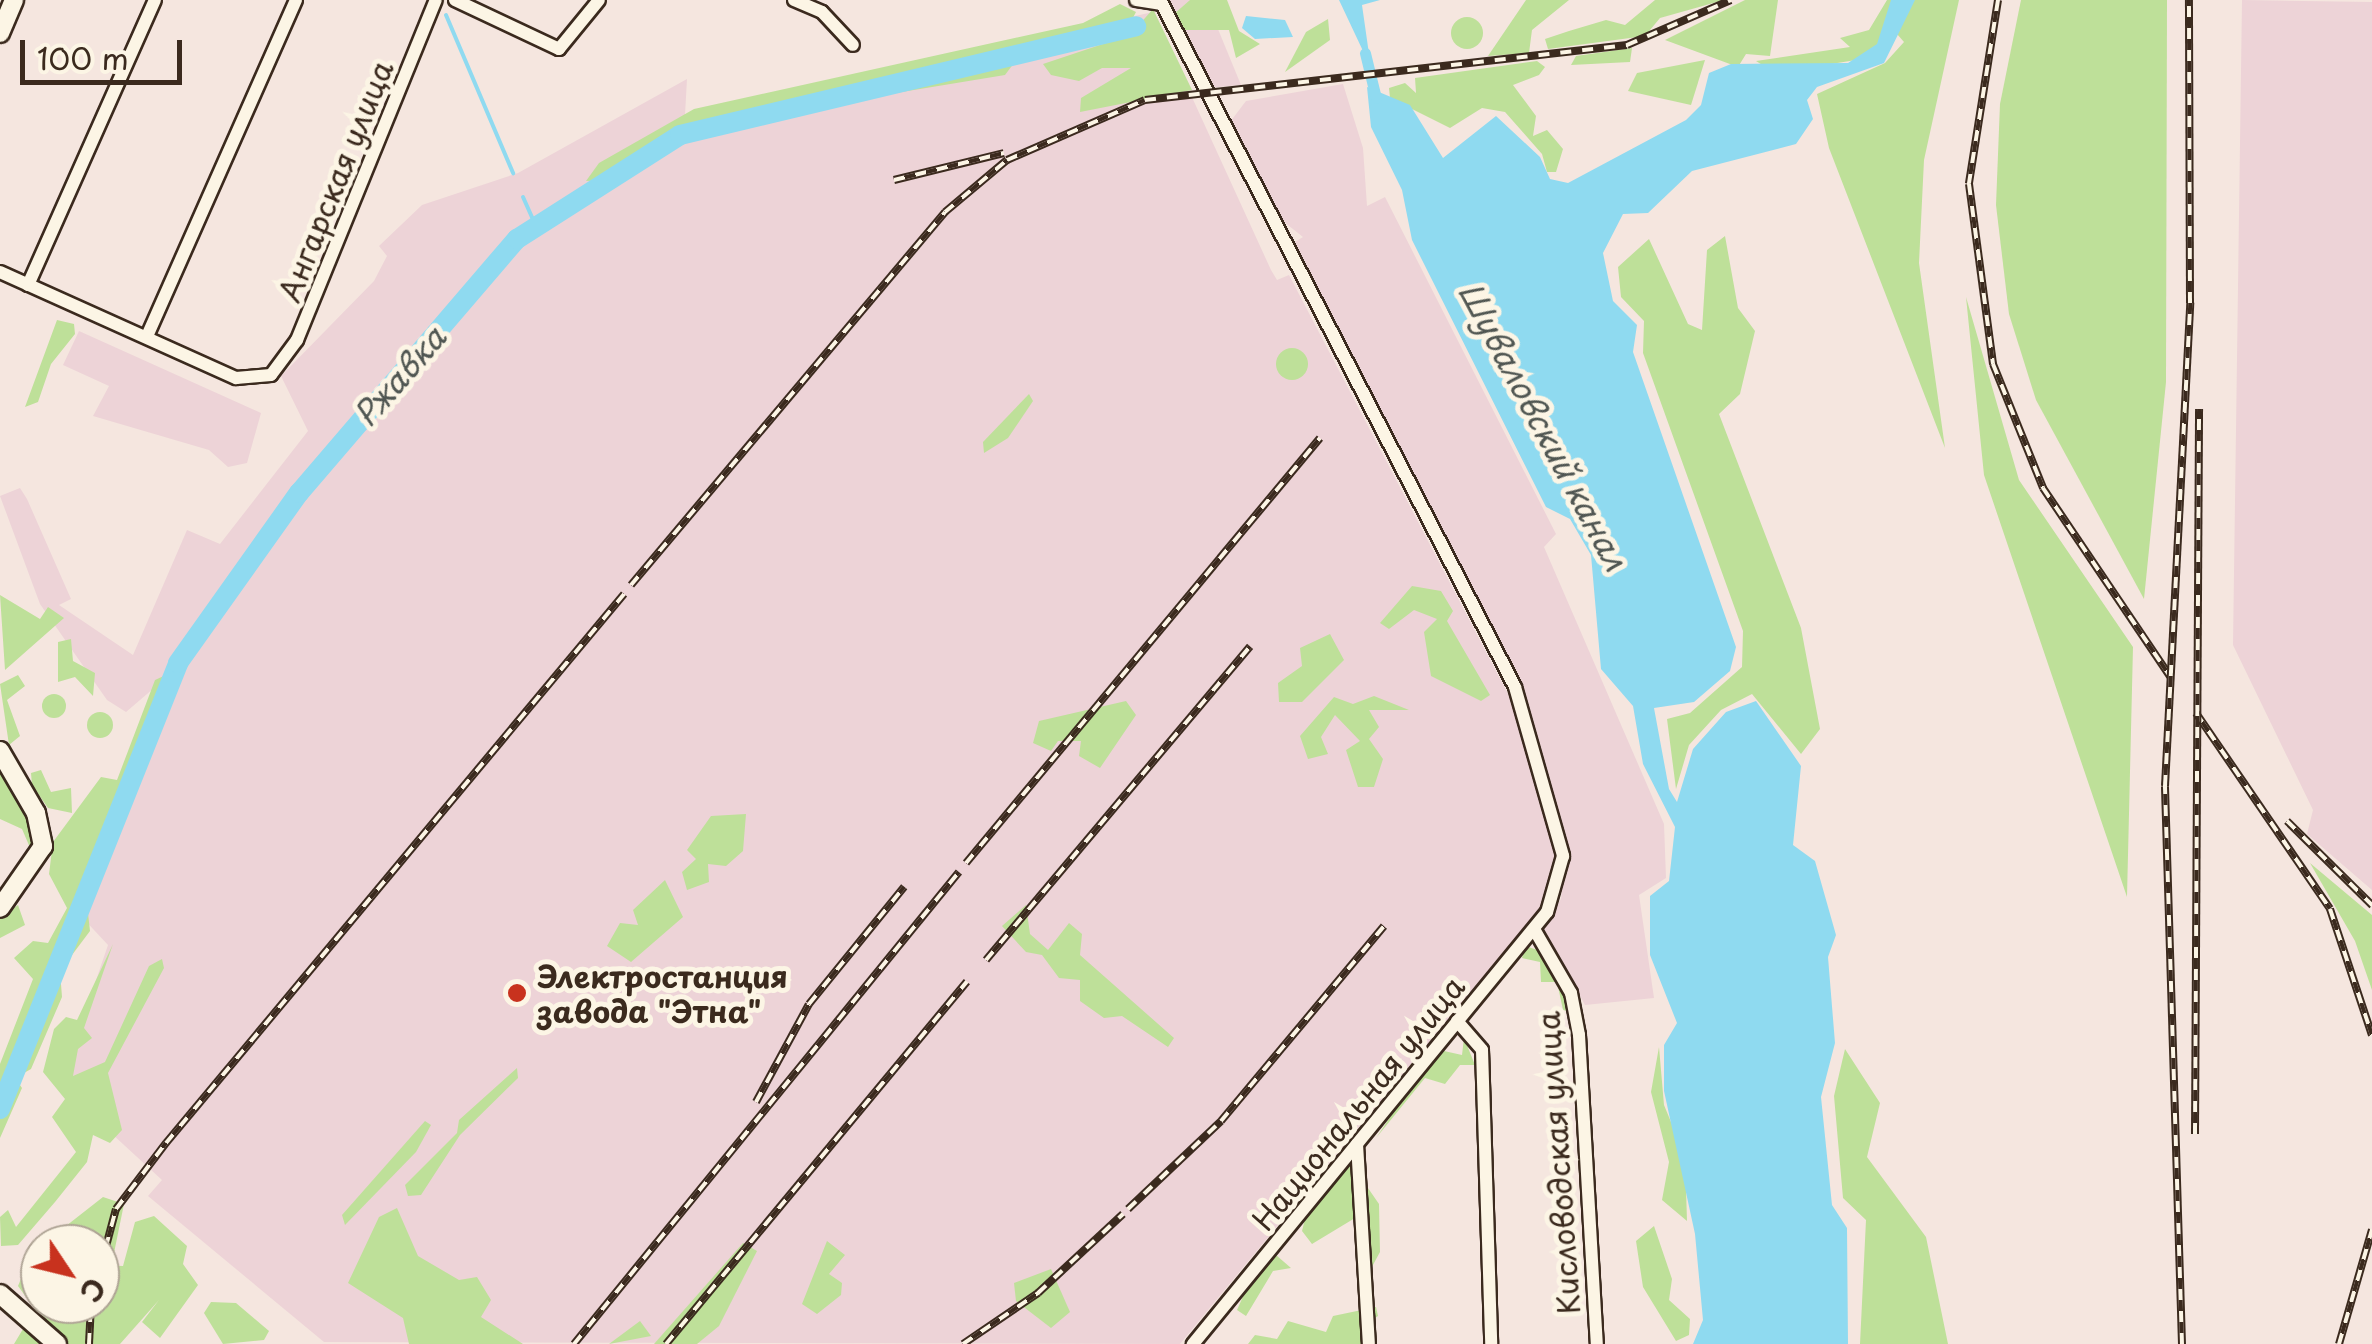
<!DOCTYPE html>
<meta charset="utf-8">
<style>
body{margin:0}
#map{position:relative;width:2372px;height:1344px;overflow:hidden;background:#f5e6df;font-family:"Playpen Sans",sans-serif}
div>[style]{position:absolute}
.built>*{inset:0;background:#edd3d7}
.green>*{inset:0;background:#bee099}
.round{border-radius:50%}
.water>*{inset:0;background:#8fdaf0}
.stream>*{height:4px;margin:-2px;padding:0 2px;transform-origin:2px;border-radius:2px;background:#8fdaf0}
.canal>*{height:11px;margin:-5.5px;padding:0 5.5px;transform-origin:5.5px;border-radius:5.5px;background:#8fdaf0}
.river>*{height:20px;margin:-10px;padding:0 10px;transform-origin:10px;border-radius:10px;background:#8fdaf0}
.roads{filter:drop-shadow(2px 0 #3b2a1e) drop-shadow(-2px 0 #3b2a1e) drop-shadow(0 2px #3b2a1e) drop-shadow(0 -2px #3b2a1e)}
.street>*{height:12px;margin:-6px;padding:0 6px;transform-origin:6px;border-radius:6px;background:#fcf5e5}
.secondary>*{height:18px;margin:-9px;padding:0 9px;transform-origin:9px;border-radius:9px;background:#fcf5e5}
.rail>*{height:8px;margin-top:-4px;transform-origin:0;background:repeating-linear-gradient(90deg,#fcf5e5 0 11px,#3b2a1e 0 22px);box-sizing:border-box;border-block:2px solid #3b2a1e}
.dots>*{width:28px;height:28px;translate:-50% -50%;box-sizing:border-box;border:5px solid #fcf5e5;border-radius:50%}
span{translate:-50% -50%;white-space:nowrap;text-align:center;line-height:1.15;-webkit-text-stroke:10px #fcf5e5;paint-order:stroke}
.street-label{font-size:30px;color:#3b2a1e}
.poi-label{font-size:30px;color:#3b2a1e;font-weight:700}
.left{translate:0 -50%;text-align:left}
.water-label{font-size:32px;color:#505652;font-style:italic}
.north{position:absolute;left:20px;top:1224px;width:100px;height:100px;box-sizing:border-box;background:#fcf5e5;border:2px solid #afa495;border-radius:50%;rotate:125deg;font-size:28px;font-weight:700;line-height:40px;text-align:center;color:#3b2a1e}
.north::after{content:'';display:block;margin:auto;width:35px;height:45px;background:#c8321e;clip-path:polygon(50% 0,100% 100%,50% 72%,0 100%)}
.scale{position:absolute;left:20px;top:40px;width:162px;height:45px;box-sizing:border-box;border:5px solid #3b2a1e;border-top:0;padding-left:12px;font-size:30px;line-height:35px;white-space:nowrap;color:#3b2a1e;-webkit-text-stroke:8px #fcf5e5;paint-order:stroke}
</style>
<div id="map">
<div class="built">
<i style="clip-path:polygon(1163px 0,1206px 0,1241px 85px,1207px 88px)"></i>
<i style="clip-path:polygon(2242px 0,2372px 2px,2372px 890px,2307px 834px,2313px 810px,2233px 645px)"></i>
<i style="clip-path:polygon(1153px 12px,1271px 270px,1277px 280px,1289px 275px,1518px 713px,1556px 847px,1547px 899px,1180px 1344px,324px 1342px,148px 1196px,162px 1180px,60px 1086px,108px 945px,80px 915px,154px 688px,126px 712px,107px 700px,40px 604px,0 496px,20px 488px,27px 499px,71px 599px,59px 605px,133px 655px,187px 530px,220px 544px,308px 431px,281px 376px,374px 281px,387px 256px,379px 246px,422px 205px,518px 173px,687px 79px,685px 115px)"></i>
<i style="clip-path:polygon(1343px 84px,1363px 148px,1367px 206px,1385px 197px,1556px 534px,1544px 547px,1664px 824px,1666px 878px,1639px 895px,1654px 998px,1585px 1005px,1543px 927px,1561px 899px,1566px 851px,1533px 719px,1288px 246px,1303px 237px,1279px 218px,1230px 122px,1246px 101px)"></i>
<i style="clip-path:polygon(79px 331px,261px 413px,247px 463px,228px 467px,209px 450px,93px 416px,109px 386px,63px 365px)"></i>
</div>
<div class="green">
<i style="clip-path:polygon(1190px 0,1227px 0,1239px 31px,1260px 44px,1236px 58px,1229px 30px,1177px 30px,1174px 14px)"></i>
<i style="clip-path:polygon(1526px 0,1569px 0,1532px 30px,1529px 53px,1488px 56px)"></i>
<i style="clip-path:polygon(1655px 0,1724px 0,1660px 18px,1645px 36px,1548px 49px,1545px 39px,1569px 31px,1606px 20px,1625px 25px)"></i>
<i style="clip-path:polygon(1745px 0,1778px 0,1770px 56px,1746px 54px,1738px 67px,1665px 40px)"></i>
<i style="clip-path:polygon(1887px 0,1959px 0,1924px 160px,1919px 263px,1945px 448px,1829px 148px,1817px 94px,1885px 63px,1904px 42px,1897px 34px,1868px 58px,1819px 66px,1772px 71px,1756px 61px,1850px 47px,1840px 38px,1869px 30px)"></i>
<i style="clip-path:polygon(2021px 0,2167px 0,2166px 382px,2144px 599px,2036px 400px,2009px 314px,1996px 205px,2000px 104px)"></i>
<i style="clip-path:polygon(1120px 4px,1136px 12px,1125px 33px,1017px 59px,1005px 75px,683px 128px,607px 180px,586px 181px,599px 163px,694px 109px,1083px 23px)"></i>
<i style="clip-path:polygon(1153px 9px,1192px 90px,1080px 112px,1081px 98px,1131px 68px,1102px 68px,1079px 81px,1051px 75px,1043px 64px,1130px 35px)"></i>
<i class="round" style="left:1451px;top:17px;width:32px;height:32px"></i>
<i style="clip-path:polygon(1328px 19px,1330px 40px,1285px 72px,1306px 32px)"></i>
<i style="clip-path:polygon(1632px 48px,1630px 62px,1571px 65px,1576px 56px)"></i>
<i style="clip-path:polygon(1705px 60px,1691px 105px,1628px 91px,1637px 73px)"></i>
<i style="clip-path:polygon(1537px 61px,1545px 67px,1539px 75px,1513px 85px,1536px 116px,1533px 136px,1547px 130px,1563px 149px,1556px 172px,1547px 172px,1542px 154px,1505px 112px,1482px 108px,1450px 128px,1390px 98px,1389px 88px,1405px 83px,1416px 93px,1415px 78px)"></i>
<i style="clip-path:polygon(1725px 236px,1738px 308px,1755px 331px,1740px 394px,1719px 414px,1801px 628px,1820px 729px,1801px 754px,1752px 694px,1721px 710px,1689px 745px,1676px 789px,1667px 719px,1690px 713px,1742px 667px,1743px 631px,1643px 353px,1644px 321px,1621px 297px,1618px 267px,1649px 239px,1688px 324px,1702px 330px,1707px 250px)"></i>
<i style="clip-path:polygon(1966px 297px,2019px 480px,2133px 647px,2127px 897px,1984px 475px)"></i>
<i style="clip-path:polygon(57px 320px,74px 324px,75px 334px,51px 364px,38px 402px,25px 407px)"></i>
<i class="round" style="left:1276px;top:348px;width:32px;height:32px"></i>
<i style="clip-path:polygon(1029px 394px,1033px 401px,1008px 438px,984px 453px,983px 442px)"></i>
<i style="clip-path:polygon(1412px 586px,1441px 591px,1453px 611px,1447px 621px,1490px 695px,1481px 701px,1431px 676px,1424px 632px,1437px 619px,1414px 610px,1389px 629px,1380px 623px)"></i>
<i style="clip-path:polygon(0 595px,40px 619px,48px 607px,64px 618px,5px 670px)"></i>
<i style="clip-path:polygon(1330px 634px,1344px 660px,1302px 702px,1279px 702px,1278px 683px,1302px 666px,1300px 648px)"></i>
<i style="clip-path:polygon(71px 639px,73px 661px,95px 673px,93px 696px,75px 677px,58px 682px,58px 642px)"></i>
<i style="clip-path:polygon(168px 674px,87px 904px,90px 931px,60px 971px,62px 997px,31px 1069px,15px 1078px,22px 1088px,0 1138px,0 1064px,33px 979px,14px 958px,33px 941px,48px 943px,67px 908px,49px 874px,53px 842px,101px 777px,117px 780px,155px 680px)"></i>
<i style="clip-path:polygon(18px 675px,25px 686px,7px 700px,20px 736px,9px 745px,0 684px)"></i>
<i class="round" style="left:42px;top:694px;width:24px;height:24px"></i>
<i style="clip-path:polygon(1374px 696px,1409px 710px,1369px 710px,1379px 727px,1369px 739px,1383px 759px,1374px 787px,1358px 787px,1346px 750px,1360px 741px,1335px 715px,1321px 737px,1328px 754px,1308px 759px,1300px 736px,1334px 697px,1353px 704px)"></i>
<i style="clip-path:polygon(1126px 701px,1136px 715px,1100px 768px,1079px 756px,1081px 741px,1058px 741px,1051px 751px,1033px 743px,1039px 721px)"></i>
<i class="round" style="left:87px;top:712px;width:26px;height:26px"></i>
<i style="clip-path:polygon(0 768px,20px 781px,19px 802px,36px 810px,46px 832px,31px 850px,22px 829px,0 819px)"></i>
<i style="clip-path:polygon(41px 770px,51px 792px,71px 788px,72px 813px,48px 808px,32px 785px,31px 773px)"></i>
<i style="clip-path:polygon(746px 814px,743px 851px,726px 866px,708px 864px,709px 882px,687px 890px,682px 872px,696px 859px,687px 850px,711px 816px)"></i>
<i style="clip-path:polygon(2310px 863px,2372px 915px,2372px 990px,2355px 941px)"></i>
<i style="clip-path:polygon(665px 880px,683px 917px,631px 962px,607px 946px,620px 923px,638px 925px,633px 910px)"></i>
<i style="clip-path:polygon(18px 905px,25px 925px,0 938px,0 918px)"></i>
<i style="clip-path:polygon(1026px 905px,1030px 934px,1048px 950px,1069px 923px,1082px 934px,1080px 955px,1174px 1038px,1168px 1047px,1122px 1016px,1104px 1018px,1080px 1001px,1080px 980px,1059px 978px,1042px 955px,1026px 952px,1002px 926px)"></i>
<i style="clip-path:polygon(113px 944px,84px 1028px,92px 1038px,78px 1049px,73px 1076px,105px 1062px,149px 966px,162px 959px,164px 968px,108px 1073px,122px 1130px,110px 1143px,93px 1135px,87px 1162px,55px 1202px,18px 1245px,1px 1246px,0 1217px,8px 1210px,16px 1227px,76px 1152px,52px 1117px,65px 1099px,43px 1072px,54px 1029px,66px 1017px,77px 1020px)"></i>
<i style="clip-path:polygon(1525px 946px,1557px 956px,1579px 1014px,1563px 1010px,1557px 982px,1541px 982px,1540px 962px,1522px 958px)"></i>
<i style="clip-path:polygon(1464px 1038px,1475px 1065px,1460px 1065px,1445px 1084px,1425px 1078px,1376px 1138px,1418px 1076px,1444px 1051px,1462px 1055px)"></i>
<i style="clip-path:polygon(1659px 1047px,1664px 1105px,1685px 1156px,1687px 1221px,1662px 1200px,1669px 1162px,1651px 1092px)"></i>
<i style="clip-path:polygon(1845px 1049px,1880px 1103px,1867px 1157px,1926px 1237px,1948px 1344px,1860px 1344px,1866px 1220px,1843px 1198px,1834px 1096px)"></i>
<i style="clip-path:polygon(517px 1068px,518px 1078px,460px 1135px,421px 1195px,408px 1196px,405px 1185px,457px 1133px,459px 1120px)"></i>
<i style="clip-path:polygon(425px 1121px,431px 1125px,416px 1152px,345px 1225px,342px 1215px)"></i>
<i style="clip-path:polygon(1350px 1162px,1379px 1204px,1380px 1252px,1361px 1287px,1355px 1218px,1312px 1244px,1302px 1231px,1307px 1211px)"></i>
<i style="clip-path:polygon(103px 1197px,124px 1204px,114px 1253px,100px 1244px,43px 1244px)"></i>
<i style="clip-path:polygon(397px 1208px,418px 1256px,459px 1280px,477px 1277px,491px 1300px,481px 1317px,523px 1344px,409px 1344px,403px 1318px,348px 1283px,379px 1217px)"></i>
<i style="clip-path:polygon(154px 1216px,187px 1246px,183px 1264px,198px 1285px,160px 1338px,142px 1322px,159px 1300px,120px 1344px,14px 1344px,35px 1309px,18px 1286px,30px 1257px,40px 1259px,40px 1304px,100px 1304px,100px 1265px,123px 1266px,135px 1222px)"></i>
<i style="clip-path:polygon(1654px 1226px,1672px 1279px,1669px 1300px,1690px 1319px,1689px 1335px,1676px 1341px,1643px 1287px,1636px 1241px)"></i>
<i style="clip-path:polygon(827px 1241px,845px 1255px,829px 1274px,842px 1283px,841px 1295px,817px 1314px,802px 1304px)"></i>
<i style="clip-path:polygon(743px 1243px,757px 1251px,719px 1326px,697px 1344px,654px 1344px)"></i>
<i style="clip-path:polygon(1276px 1255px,1291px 1268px,1273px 1271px,1246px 1316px,1237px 1310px,1245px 1292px)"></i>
<i style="clip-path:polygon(1051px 1269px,1070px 1312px,1051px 1328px,1016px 1301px,1014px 1283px)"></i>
<i style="clip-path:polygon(211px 1302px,236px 1303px,269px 1331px,264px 1340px,223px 1344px,204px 1313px)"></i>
<i style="clip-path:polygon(1376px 1307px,1378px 1316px,1362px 1326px,1373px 1344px,1248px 1344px,1255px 1335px,1277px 1339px,1288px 1321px,1326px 1332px,1333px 1316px)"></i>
<i style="clip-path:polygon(640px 1321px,651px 1336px,609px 1344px)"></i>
</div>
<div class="water">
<i style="clip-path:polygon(1339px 0,1380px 0,1362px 5px,1371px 68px)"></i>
<i style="clip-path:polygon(1891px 0,1915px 0,1884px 63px,1817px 87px,1807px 100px,1813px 119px,1796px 144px,1692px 171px,1648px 213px,1623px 214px,1603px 253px,1613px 301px,1637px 325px,1633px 352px,1736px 647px,1730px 671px,1694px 702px,1654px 708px,1669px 789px,1677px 802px,1693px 749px,1726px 712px,1756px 701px,1801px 766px,1793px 845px,1815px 861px,1836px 935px,1828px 957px,1835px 1043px,1821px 1097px,1832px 1205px,1847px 1228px,1848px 1344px,1693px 1344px,1703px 1320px,1695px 1234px,1664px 1091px,1664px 1045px,1677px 1023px,1650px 955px,1650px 896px,1669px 881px,1675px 827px,1643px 764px,1633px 706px,1601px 669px,1591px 555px,1570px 519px,1546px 507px,1412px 240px,1402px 190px,1371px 127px,1367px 87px,1410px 105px,1443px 158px,1496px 116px,1540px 157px,1550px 179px,1568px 183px,1686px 120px,1701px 105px,1709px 73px,1731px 64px,1848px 63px,1877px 44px)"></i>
<i style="clip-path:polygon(1246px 16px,1285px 20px,1293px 37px,1255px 39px,1242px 28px)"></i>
</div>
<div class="stream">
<i style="left:446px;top:15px;width:172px;rotate:67deg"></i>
<i style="left:523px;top:197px;width:32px;rotate:66deg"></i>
</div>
<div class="canal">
<i style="left:1365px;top:53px;width:46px;rotate:76.3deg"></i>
</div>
<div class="river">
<i style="left:0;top:1109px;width:480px;rotate:-68.2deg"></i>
<i style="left:178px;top:663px;width:209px;rotate:-54.6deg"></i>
<i style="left:299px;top:493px;width:335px;rotate:-49.4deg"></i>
<i style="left:517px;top:239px;width:193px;rotate:-32.5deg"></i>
<i style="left:680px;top:135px;width:469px;rotate:-13.4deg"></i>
</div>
<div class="roads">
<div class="street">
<i style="left:455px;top:0;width:115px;rotate:25.2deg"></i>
<i style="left:559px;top:49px;width:63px;rotate:-50.8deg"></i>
<i style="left:794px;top:0;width:30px;rotate:23deg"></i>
<i style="left:822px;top:12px;width:45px;rotate:46.8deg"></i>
<i style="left:1136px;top:0;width:25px;rotate:9deg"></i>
<i style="left:1160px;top:0;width:773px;rotate:62.67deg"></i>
<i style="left:1515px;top:687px;width:176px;rotate:74.1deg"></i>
<i style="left:1563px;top:856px;width:58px;rotate:105.9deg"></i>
<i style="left:1547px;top:912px;width:559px;rotate:129.33deg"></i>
<i style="left:0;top:272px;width:259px;rotate:24.2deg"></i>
<i style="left:236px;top:378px;width:35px;rotate:-5deg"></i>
<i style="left:271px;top:375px;width:44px;rotate:-53.4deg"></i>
<i style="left:297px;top:340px;width:367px;rotate:-67.8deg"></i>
<i style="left:28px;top:285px;width:312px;rotate:-66deg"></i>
<i style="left:148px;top:334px;width:365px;rotate:-66.1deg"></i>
<i style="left:1534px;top:929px;width:74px;rotate:60deg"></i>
<i style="left:1571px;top:993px;width:43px;rotate:79.2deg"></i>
<i style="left:1579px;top:1035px;width:310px;rotate:86.7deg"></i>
<i style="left:1457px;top:1021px;width:38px;rotate:49deg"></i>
<i style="left:1482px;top:1050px;width:294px;rotate:88.2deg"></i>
<i style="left:1357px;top:1144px;width:200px;rotate:86.6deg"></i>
</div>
<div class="secondary">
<i style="left:0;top:33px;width:36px;rotate:-67deg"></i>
<i style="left:0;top:751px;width:72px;rotate:59.9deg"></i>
<i style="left:36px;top:813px;width:34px;rotate:78deg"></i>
<i style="left:43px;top:846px;width:75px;rotate:124.7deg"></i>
<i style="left:0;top:1294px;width:76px;rotate:41.3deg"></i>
</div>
</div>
<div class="rail">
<i style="left:1998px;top:0;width:186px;rotate:99deg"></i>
<i style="left:1969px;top:184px;width:182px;rotate:82.4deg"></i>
<i style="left:1993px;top:364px;width:134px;rotate:68deg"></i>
<i style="left:2043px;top:488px;width:227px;rotate:56deg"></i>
<i style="left:894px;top:180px;width:113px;rotate:-13.8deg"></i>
<i style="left:631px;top:585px;width:488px;rotate:-49.9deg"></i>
<i style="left:945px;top:212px;width:81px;rotate:-40deg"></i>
<i style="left:1007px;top:160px;width:150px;rotate:-23.5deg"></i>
<i style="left:1145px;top:100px;width:485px;rotate:-6.5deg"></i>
<i style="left:1627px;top:45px;width:113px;rotate:-23.4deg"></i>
<i style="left:2196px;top:713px;width:237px;rotate:55.6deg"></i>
<i style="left:2330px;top:909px;width:133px;rotate:71.6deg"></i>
<i style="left:2287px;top:821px;width:120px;rotate:44.7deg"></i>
<i style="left:966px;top:863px;width:553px;rotate:-50.21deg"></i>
<i style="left:986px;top:960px;width:410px;rotate:-49.9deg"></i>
<i style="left:756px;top:1102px;width:111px;rotate:-61.6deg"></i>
<i style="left:809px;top:1004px;width:151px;rotate:-50.9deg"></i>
<i style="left:2195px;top:1134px;width:725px;rotate:-89.68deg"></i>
<i style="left:1128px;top:1209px;width:128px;rotate:-43.4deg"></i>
<i style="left:1221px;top:1121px;width:254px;rotate:-50.1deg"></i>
<i style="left:100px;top:1269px;width:62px;rotate:-75.1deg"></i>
<i style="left:116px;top:1209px;width:83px;rotate:-52.9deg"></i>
<i style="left:166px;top:1143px;width:715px;rotate:-50.16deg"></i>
<i style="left:89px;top:1344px;width:40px;rotate:-87.1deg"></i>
<i style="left:574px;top:1344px;width:609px;rotate:-50.8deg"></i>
<i style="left:666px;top:1344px;width:471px;rotate:-50.3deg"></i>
<i style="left:963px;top:1344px;width:91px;rotate:-34.2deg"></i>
<i style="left:1038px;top:1293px;width:116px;rotate:-42.9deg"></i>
<i style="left:2182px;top:1344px;width:558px;rotate:-91.75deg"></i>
<i style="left:2165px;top:786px;width:484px;rotate:-87deg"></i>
<i style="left:2190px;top:303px;width:303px;rotate:-90.2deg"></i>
<i style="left:2339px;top:1344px;width:119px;rotate:-73.9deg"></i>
</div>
<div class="dots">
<i style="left:517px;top:993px;background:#c8321e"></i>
</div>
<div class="street-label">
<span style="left:335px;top:181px;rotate:-68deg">Ангарская улица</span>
<span style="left:1358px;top:1103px;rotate:-51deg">Национальная улица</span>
<span style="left:1558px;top:1163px;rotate:-94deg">Кисловодская улица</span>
</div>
<div class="poi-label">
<span class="left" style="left:537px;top:993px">Электростанция<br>завода "Этна"</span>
</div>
<div class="water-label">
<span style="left:399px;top:376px;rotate:-49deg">Ржавка</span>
<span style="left:1544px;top:426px;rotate:62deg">Шуваловский канал</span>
</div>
<div class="north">С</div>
<div class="scale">100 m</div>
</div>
